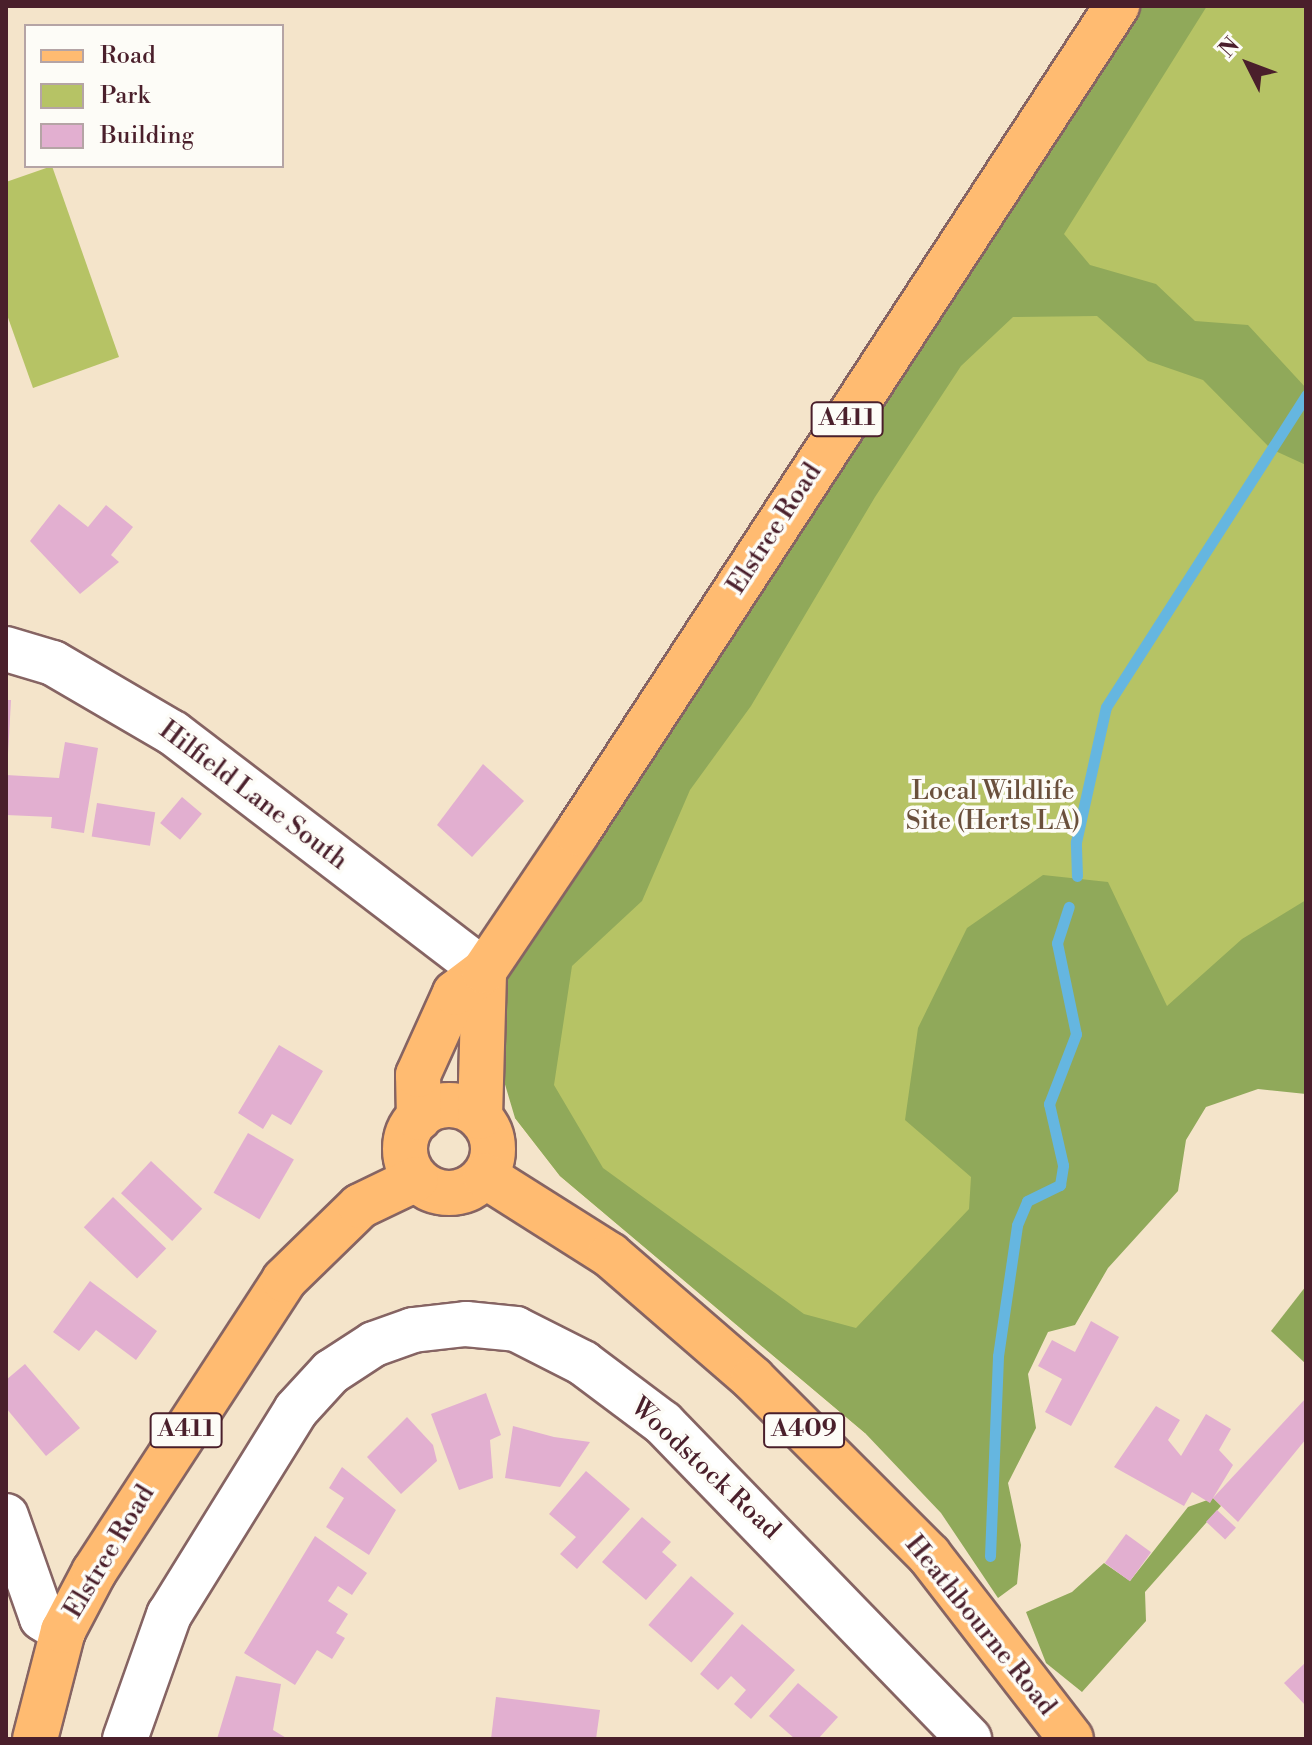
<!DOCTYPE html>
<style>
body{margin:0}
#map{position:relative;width:1312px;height:1745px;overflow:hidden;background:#f4e4ca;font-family:"Libre Bodoni",serif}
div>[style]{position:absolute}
.green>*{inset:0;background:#b6c365}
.forest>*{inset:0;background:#90a95a}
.stream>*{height:11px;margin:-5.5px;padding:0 5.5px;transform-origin:5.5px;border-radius:5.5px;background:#65b6e0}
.building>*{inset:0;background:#e2afd0;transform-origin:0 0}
.roads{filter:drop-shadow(2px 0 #866463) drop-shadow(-2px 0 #866463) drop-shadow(0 2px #866463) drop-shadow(0 -2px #866463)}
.minor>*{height:44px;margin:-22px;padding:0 22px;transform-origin:22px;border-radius:22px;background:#fff}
.major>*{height:44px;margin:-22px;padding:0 22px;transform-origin:22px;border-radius:22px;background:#ffbb71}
.major>.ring{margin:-22px;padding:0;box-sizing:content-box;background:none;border:44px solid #ffbb71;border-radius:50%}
span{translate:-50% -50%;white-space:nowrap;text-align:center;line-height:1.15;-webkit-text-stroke:7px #fdfcf7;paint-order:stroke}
.shield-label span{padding:2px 6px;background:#fdfcf7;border:2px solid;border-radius:6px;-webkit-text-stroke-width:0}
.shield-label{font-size:24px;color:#4a1f2b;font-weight:700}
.street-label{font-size:26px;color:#4a1f2b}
.park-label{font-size:26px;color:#6a503c}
.frame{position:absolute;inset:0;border:8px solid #4a1f2b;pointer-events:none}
.legend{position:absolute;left:24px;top:24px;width:260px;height:144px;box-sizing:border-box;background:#fdfcf7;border:2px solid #b5a4a5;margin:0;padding:10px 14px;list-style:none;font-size:24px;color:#4a1f2b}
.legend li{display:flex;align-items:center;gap:16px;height:40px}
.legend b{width:40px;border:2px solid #b5a4a5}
.north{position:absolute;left:1208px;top:24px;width:80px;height:80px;-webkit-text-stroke:6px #fdfcf7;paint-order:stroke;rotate:312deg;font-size:22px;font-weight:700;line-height:32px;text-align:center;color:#4a1f2b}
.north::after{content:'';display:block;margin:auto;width:28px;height:36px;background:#4a1f2b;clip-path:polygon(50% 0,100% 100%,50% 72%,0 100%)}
</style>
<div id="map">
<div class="green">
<i style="clip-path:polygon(1137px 6px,1306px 6px,1306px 941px,865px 1433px,560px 1176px,515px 1118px,570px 876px,648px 766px)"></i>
<i style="clip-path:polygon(52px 166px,119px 357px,33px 388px,6px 312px,6px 182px)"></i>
</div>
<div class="forest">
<i style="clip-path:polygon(1137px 6px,1207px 6px,1064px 234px,1090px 265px,1156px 284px,1195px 321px,1248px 325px,1306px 388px,1306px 465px,1271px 449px,1203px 380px,1148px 361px,1097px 316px,1013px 317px,961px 366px,875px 497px,751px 706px,690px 790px,642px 901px,572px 966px,554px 1085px,603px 1168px,804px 1314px,856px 1328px,969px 1209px,971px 1177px,905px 1120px,918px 1028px,967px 928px,1043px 875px,1108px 882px,1167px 1006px,1242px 939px,1306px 900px,1306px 1094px,1258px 1089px,1206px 1107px,1186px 1140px,1178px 1191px,1108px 1268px,1075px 1325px,1048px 1332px,1028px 1374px,1036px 1428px,1008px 1483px,1021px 1545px,1017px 1584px,998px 1598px,941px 1513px,865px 1433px,560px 1176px,515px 1118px,493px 1044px,508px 971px,648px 766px)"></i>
<i style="clip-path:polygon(1306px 1286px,1306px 1364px,1271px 1331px)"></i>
<i style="clip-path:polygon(1213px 1498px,1221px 1506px,1145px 1592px,1146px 1621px,1082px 1692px,1046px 1663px,1026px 1612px,1072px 1592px,1104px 1563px,1130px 1581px,1188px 1507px)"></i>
</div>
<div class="stream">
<i style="left:1077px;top:876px;width:34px;rotate:-92deg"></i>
<i style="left:1076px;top:842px;width:138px;rotate:-77.5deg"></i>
<i style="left:1106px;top:707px;width:371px;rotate:-57.3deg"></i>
<i style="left:990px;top:1556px;width:200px;rotate:-87.7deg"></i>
<i style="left:998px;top:1356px;width:132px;rotate:-81.7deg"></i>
<i style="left:1017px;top:1225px;width:26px;rotate:-67deg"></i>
<i style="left:1027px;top:1201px;width:37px;rotate:-26deg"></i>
<i style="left:1060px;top:1185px;width:20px;rotate:-81deg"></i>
<i style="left:1063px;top:1165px;width:63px;rotate:-102.9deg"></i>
<i style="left:1049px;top:1104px;width:75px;rotate:-68.9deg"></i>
<i style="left:1076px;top:1034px;width:93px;rotate:-101.8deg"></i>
<i style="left:1057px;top:943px;width:38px;rotate:-72deg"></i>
</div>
<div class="building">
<i style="clip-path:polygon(59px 504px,88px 527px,106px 505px,133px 527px,111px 555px,119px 562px,80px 594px,30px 541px)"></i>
<i style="clip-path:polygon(6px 700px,11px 700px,8px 754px,6px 754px)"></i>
<i style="clip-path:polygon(65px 742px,98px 748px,84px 833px,51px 828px,52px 817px,6px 815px,6px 775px,59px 778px)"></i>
<i style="clip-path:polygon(483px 764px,524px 801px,472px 857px,437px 825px)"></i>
<i style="left:182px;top:797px;width:26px;height:34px;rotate:40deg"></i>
<i style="left:97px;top:803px;width:59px;height:34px;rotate:9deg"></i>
<i style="clip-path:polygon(279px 1045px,323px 1071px,291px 1125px,272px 1114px,263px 1129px,238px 1113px)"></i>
<i style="left:248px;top:1133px;width:53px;height:69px;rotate:30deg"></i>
<i style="left:151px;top:1161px;width:70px;height:44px;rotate:43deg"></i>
<i style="left:113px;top:1197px;width:74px;height:42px;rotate:44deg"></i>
<i style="clip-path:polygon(90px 1281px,157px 1331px,136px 1360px,96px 1330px,79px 1351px,53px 1332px)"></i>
<i style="clip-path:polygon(1091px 1321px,1119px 1337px,1071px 1426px,1045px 1412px,1062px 1379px,1038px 1366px,1052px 1340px,1075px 1352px)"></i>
<i style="clip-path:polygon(25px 1364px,80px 1428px,46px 1456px,6px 1408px,6px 1380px)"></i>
<i style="clip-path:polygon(486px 1393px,501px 1435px,490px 1440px,493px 1478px,459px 1490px,431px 1414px)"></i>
<i style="clip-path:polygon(1306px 1398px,1306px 1439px,1238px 1522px,1213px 1498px)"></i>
<i style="clip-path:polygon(1156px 1406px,1180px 1420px,1168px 1440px,1181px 1456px,1206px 1414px,1231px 1429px,1219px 1450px,1233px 1465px,1210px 1503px,1192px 1492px,1184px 1506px,1114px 1467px)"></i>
<i style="clip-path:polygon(407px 1417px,433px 1445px,437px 1461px,401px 1494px,367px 1457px)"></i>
<i style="clip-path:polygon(513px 1426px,554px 1437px,590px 1442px,560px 1487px,505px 1478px)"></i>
<i style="clip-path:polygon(342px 1467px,396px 1510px,369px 1555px,326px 1527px,344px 1498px,329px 1488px)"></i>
<i style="clip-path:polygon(586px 1471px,630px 1509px,577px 1569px,560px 1554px,576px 1537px,549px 1514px)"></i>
<i style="left:1217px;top:1510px;width:26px;height:16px;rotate:43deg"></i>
<i style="clip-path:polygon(642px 1517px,671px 1542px,662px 1552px,677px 1565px,646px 1600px,602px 1562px)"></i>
<i style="left:1126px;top:1534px;width:31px;height:36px;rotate:36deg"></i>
<i style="clip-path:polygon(315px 1536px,367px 1573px,352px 1595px,338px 1586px,328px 1601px,348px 1614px,336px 1633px,345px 1638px,332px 1659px,317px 1650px,295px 1685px,244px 1653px)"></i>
<i style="left:691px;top:1576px;width:57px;height:65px;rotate:41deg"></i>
<i style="clip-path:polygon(742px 1624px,795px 1670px,751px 1719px,734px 1704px,746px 1690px,731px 1676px,718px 1690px,700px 1674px)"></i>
<i style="clip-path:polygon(1306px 1662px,1306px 1706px,1284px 1683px)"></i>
<i style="clip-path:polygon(236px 1676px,281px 1684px,273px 1730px,288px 1739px,217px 1739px)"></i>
<i style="clip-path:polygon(798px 1683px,838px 1717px,818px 1739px,795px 1739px,769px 1716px)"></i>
<i style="clip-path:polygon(496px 1697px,600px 1710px,596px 1739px,491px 1739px)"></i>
</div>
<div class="roads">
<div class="minor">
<i style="left:6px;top:649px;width:49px;rotate:16.6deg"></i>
<i style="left:53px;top:663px;width:139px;rotate:30.3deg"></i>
<i style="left:173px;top:733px;width:392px;rotate:37.4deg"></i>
<i style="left:6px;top:1516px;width:108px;rotate:70.6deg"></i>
<i style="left:42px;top:1618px;width:25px;rotate:32deg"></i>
<i style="left:125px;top:1739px;width:132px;rotate:-70.5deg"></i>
<i style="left:169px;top:1615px;width:241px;rotate:-58.2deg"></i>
<i style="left:296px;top:1410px;width:52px;rotate:-47.4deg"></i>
<i style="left:331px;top:1372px;width:51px;rotate:-33.1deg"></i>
<i style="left:374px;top:1344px;width:41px;rotate:-19.7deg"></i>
<i style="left:413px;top:1330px;width:53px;rotate:-6.5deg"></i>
<i style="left:466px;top:1324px;width:50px;rotate:5.7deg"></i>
<i style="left:516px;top:1329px;width:75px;rotate:26.9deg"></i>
<i style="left:583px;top:1363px;width:100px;rotate:36.9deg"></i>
<i style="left:663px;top:1423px;width:440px;rotate:45.9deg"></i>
</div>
<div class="major">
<i class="ring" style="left:405px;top:1105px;width:44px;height:44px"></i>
<i style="left:480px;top:1117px;width:146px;rotate:-88.4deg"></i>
<i style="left:419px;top:1118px;width:43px;rotate:-91.3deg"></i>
<i style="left:418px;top:1075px;width:90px;rotate:-65.7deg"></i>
<i style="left:455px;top:993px;width:36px;rotate:-37deg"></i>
<i style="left:484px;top:971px;width:166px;rotate:-56deg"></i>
<i style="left:577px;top:833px;width:988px;rotate:-56.86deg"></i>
<i style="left:485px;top:1176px;width:148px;rotate:32.3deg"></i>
<i style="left:610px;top:1255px;width:189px;rotate:40.9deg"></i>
<i style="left:753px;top:1379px;width:249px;rotate:45deg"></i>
<i style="left:929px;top:1555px;width:232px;rotate:52.3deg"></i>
<i style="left:35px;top:1739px;width:112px;rotate:-75.5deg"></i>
<i style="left:63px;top:1631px;width:67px;rotate:-62.3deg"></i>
<i style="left:94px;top:1572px;width:348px;rotate:-56.9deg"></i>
<i style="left:284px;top:1280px;width:106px;rotate:-44.2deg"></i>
<i style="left:360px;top:1206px;width:62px;rotate:-25.7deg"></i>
</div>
</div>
<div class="shield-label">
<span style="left:847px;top:419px">A411</span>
<span style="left:186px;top:1430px">A411</span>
<span style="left:804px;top:1430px">A409</span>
</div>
<div class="street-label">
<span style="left:775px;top:529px;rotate:-57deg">Elstree Road</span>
<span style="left:253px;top:796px;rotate:37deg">Hilfield Lane South</span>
<span style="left:705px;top:1469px;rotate:43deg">Woodstock Road</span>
<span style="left:110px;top:1552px;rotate:-59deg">Elstree Road</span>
<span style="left:980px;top:1626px;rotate:51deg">Heathbourne Road</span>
</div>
<div class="park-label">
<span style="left:993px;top:807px">Local Wildlife<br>Site (Herts LA)</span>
</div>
<div class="frame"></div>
<ul class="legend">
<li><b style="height:10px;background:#ffbb71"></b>Road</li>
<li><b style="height:22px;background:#b6c365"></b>Park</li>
<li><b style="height:22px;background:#e2afd0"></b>Building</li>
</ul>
<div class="north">N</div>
</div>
